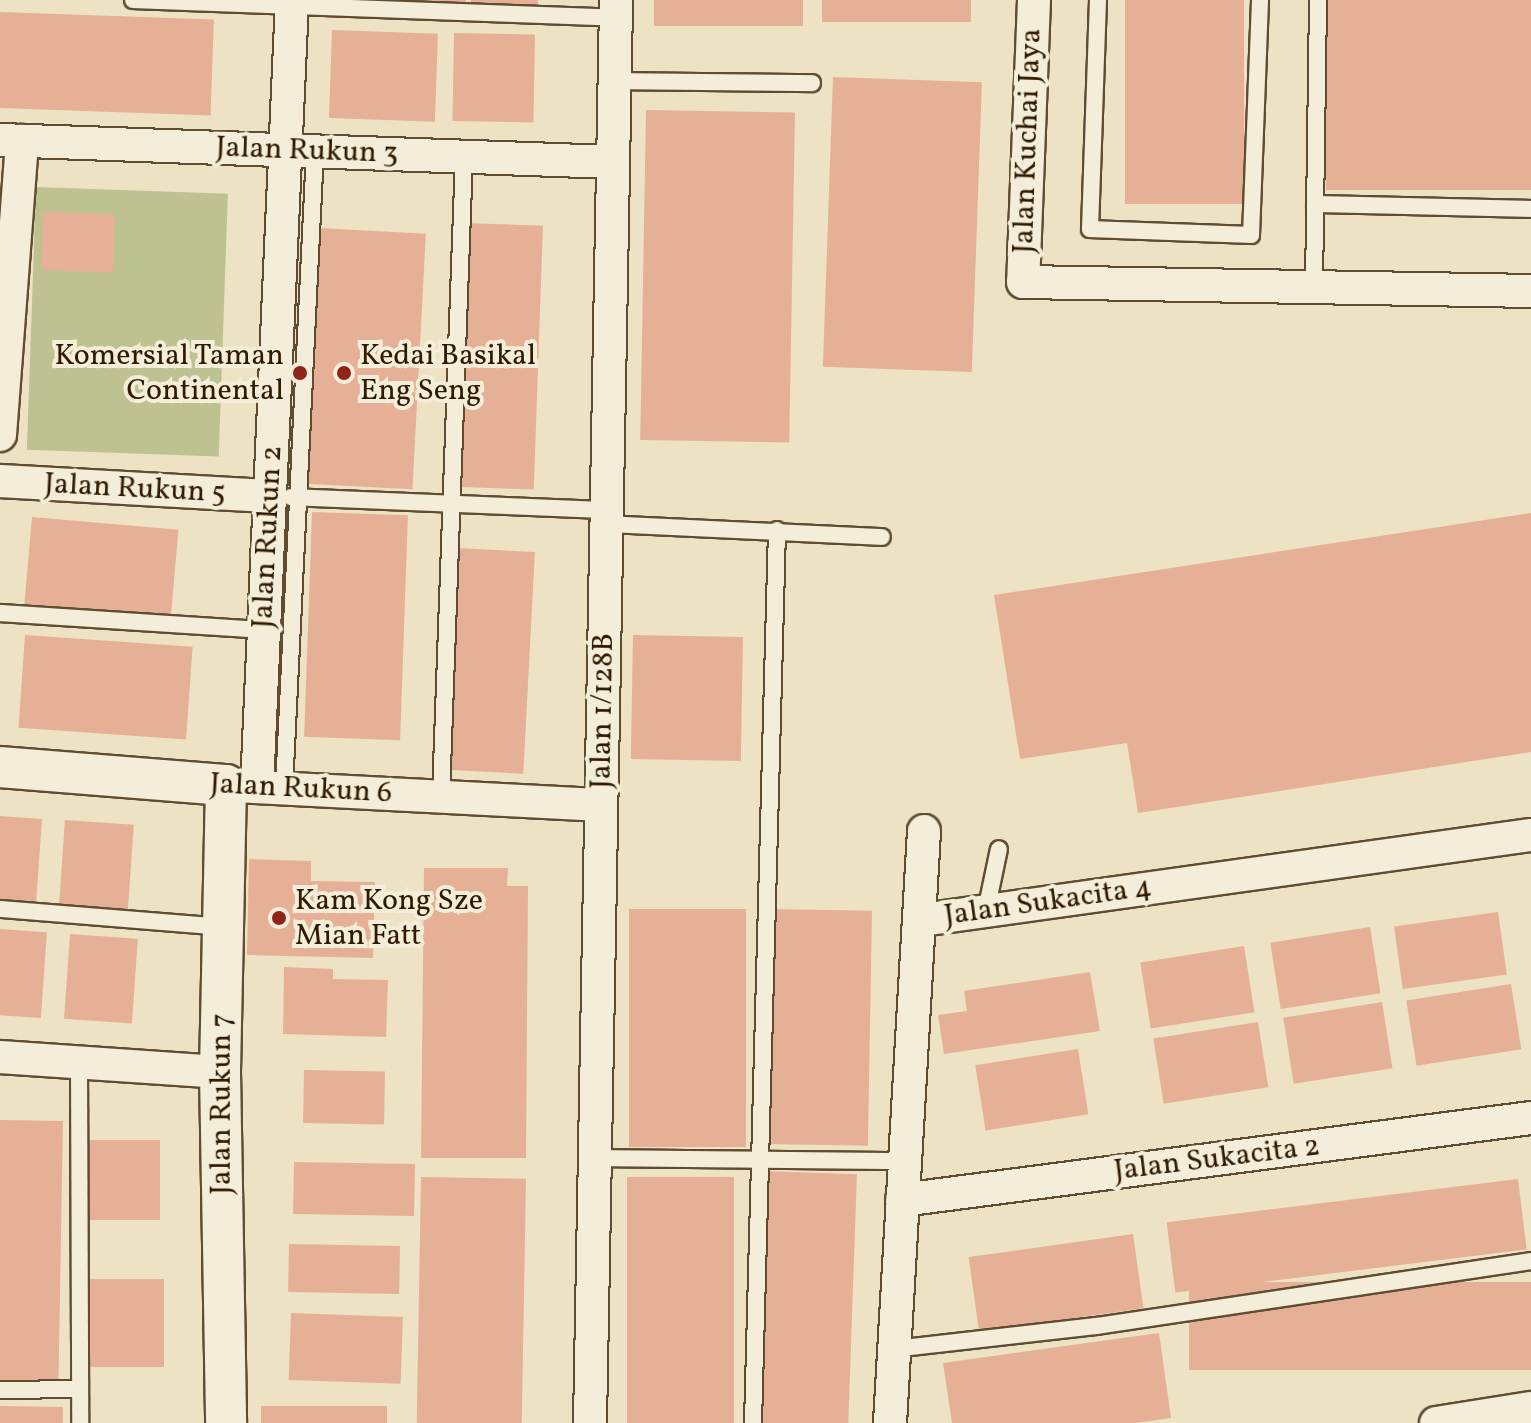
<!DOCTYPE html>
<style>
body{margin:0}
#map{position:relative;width:1531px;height:1423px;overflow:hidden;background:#ede3c4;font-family:Vollkorn,serif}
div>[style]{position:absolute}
.green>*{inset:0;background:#bec290;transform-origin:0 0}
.building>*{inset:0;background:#e5b095;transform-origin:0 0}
.roads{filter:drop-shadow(2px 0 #604d31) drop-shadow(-2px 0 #604d31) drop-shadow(0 2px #604d31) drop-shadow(0 -2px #604d31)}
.service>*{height:16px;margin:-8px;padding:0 8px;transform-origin:8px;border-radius:8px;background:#f3edd9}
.minor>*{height:32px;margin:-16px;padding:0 16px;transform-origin:16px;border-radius:16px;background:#f3edd9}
.tertiary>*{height:40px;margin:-20px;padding:0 20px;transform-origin:20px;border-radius:20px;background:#f3edd9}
.dots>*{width:22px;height:22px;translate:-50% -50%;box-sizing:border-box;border:4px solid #f3edd9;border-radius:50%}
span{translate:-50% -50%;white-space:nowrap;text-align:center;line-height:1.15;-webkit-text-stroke:8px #f3edd9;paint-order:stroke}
.street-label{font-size:30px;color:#311b00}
.poi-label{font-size:30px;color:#311b00}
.right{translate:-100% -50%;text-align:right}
.left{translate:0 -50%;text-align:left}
</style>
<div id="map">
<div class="green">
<i style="left:36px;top:187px;width:192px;height:263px;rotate:2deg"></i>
</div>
<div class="building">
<i style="clip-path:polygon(382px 0,466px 0,466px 5px,382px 3px)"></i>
<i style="clip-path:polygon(471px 0,538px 0,538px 7px,471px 5px)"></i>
<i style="left:654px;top:0;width:149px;height:26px"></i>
<i style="left:822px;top:0;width:149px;height:22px"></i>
<i style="left:1125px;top:0;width:119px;height:204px"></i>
<i style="left:1326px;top:0;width:205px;height:190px"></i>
<i style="left:0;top:12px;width:214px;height:96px;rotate:2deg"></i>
<i style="left:332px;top:30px;width:106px;height:88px;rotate:2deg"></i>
<i style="left:454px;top:33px;width:81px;height:88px;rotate:1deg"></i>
<i style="left:833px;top:77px;width:149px;height:290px;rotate:2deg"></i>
<i style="left:646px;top:110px;width:149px;height:330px;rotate:1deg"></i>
<i style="left:43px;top:212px;width:72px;height:58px;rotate:2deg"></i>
<i style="left:464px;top:223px;width:79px;height:264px;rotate:2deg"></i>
<i style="left:318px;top:228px;width:108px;height:256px;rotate:3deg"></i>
<i style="left:312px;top:512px;width:96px;height:225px;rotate:2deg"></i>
<i style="clip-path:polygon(1531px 513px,1531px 752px,1138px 813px,1127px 743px,1020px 759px,994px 595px)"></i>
<i style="left:32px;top:517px;width:147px;height:89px;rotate:5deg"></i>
<i style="left:457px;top:548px;width:78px;height:222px;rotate:3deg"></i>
<i style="left:25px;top:635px;width:168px;height:93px;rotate:4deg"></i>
<i style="left:633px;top:635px;width:110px;height:124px;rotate:1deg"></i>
<i style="clip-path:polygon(0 816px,42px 819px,36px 904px,0 902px)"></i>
<i style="left:65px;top:820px;width:69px;height:85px;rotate:4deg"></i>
<i style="clip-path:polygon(249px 859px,311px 861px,311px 881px,375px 882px,373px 958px,247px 955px)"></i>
<i style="clip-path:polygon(424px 868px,508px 868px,507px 886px,528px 886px,526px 1158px,421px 1158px)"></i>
<i style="left:629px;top:909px;width:117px;height:238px"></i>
<i style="left:770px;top:909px;width:102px;height:235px;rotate:1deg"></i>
<i style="left:1498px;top:912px;width:63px;height:105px;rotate:82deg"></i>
<i style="left:1370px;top:927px;width:67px;height:101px;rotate:81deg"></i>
<i style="left:0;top:929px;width:47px;height:86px;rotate:4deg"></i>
<i style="left:70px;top:934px;width:68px;height:85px;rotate:4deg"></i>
<i style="left:1244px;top:946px;width:67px;height:105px;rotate:81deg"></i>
<i style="clip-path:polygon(284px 967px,333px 969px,333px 979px,388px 980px,386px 1037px,283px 1034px)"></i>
<i style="clip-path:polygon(1090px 972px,1100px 1031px,944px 1054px,938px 1015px,967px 1011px,964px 991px)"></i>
<i style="left:1511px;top:984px;width:66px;height:106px;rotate:81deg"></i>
<i style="left:1382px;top:1002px;width:67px;height:100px;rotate:81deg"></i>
<i style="left:1258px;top:1022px;width:66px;height:106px;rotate:81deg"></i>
<i style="left:1078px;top:1049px;width:66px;height:104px;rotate:81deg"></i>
<i style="left:304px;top:1070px;width:81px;height:53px;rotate:1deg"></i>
<i style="left:0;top:1120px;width:63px;height:261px;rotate:1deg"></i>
<i style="left:88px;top:1140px;width:72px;height:80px"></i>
<i style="left:294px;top:1162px;width:121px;height:52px;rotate:1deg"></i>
<i style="left:763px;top:1171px;width:94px;height:252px;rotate:2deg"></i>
<i style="left:421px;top:1177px;width:105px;height:246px;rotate:1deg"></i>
<i style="left:627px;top:1177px;width:107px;height:246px"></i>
<i style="left:1518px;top:1179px;width:71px;height:354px;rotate:83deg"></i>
<i style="left:1133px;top:1234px;width:75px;height:166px;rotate:82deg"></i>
<i style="left:289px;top:1244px;width:111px;height:48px;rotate:1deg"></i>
<i style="left:88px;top:1279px;width:76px;height:88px"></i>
<i style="left:1531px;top:1282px;width:88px;height:342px;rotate:90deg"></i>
<i style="left:291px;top:1313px;width:112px;height:67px;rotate:2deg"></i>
<i style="clip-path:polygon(1159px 1333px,1171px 1418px,1136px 1423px,952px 1423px,943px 1363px)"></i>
<i style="left:0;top:1406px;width:63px;height:17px;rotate:1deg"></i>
<i style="left:261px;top:1406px;width:126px;height:17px"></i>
</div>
<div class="roads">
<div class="service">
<i style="left:133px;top:0;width:483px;rotate:2.1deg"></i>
<i style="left:1098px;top:0;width:229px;rotate:92deg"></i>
<i style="left:1090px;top:229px;width:161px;rotate:2.1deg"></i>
<i style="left:1251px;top:235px;width:235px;rotate:-87.8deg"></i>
<i style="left:615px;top:81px;width:197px;rotate:0.6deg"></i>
<i style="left:1315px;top:204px;width:216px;rotate:1.3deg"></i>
<i style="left:1314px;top:287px;width:287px;rotate:-89.2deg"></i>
<i style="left:291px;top:497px;width:316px;rotate:2.4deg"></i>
<i style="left:606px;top:524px;width:276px;rotate:2.7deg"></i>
<i style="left:0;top:613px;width:265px;rotate:3.7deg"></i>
<i style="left:284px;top:788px;width:638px;rotate:-87.21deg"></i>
<i style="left:441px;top:796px;width:639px;rotate:-87.94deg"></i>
<i style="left:0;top:909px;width:223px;rotate:4.6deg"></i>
<i style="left:986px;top:911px;width:63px;rotate:-78.2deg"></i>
<i style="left:79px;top:1062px;width:361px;rotate:89.8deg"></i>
<i style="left:595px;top:1158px;width:310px;rotate:0.6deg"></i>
<i style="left:894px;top:1349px;width:204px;rotate:-6.5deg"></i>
<i style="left:1097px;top:1326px;width:439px;rotate:-8.5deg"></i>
<i style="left:0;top:1390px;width:80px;rotate:-0.7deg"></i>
<i style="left:753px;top:1423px;width:893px;rotate:-88.46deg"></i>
</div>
<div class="minor">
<i style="left:1034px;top:0;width:282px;rotate:92.2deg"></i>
<i style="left:1023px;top:282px;width:508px;rotate:1.01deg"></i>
<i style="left:0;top:140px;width:613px;rotate:2.06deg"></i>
<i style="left:0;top:435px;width:295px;rotate:-85.7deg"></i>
<i style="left:0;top:481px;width:270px;rotate:3.2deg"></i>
<i style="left:237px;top:786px;width:364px;rotate:3deg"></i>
<i style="left:257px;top:787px;width:788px;rotate:-87.45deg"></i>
<i style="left:922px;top:920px;width:615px;rotate:-7.95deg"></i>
<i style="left:0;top:1057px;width:221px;rotate:3.9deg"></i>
<i style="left:902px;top:1200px;width:634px;rotate:-7.43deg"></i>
<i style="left:590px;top:1423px;width:1423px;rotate:-88.95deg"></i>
<i style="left:890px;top:1423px;width:593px;rotate:-86.71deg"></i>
<i style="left:1436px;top:1423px;width:96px;rotate:-9deg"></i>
</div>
<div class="tertiary">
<i style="left:0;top:767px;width:227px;rotate:4.6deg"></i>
<i style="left:226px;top:785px;width:287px;rotate:91.2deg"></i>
<i style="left:220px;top:1072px;width:351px;rotate:89deg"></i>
</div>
</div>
<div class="dots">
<i style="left:300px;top:373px;background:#8f2418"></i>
<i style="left:344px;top:373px;background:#8f2418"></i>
<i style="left:279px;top:918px;background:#8f2418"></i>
</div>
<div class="street-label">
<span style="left:1028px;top:141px;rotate:-88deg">Jalan Kuchai Jaya</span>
<span style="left:307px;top:151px;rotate:2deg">Jalan Rukun 3</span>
<span style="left:135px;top:489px;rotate:3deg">Jalan Rukun 5</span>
<span style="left:268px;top:537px;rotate:-87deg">Jalan Rukun 2</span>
<span style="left:603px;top:711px;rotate:-89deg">Jalan 1/128B</span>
<span style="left:301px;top:789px;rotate:3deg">Jalan Rukun 6</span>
<span style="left:1048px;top:902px;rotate:-8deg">Jalan Sukacita 4</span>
<span style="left:222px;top:1104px;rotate:-90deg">Jalan Rukun 7</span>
<span style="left:1217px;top:1159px;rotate:-7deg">Jalan Sukacita 2</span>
</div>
<div class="poi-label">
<span class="right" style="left:284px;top:373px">Komersial Taman<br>Continental</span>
<span class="left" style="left:360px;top:373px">Kedai Basikal<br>Eng Seng</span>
<span class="left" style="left:295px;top:918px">Kam Kong Sze<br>Mian Fatt</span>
</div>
</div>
